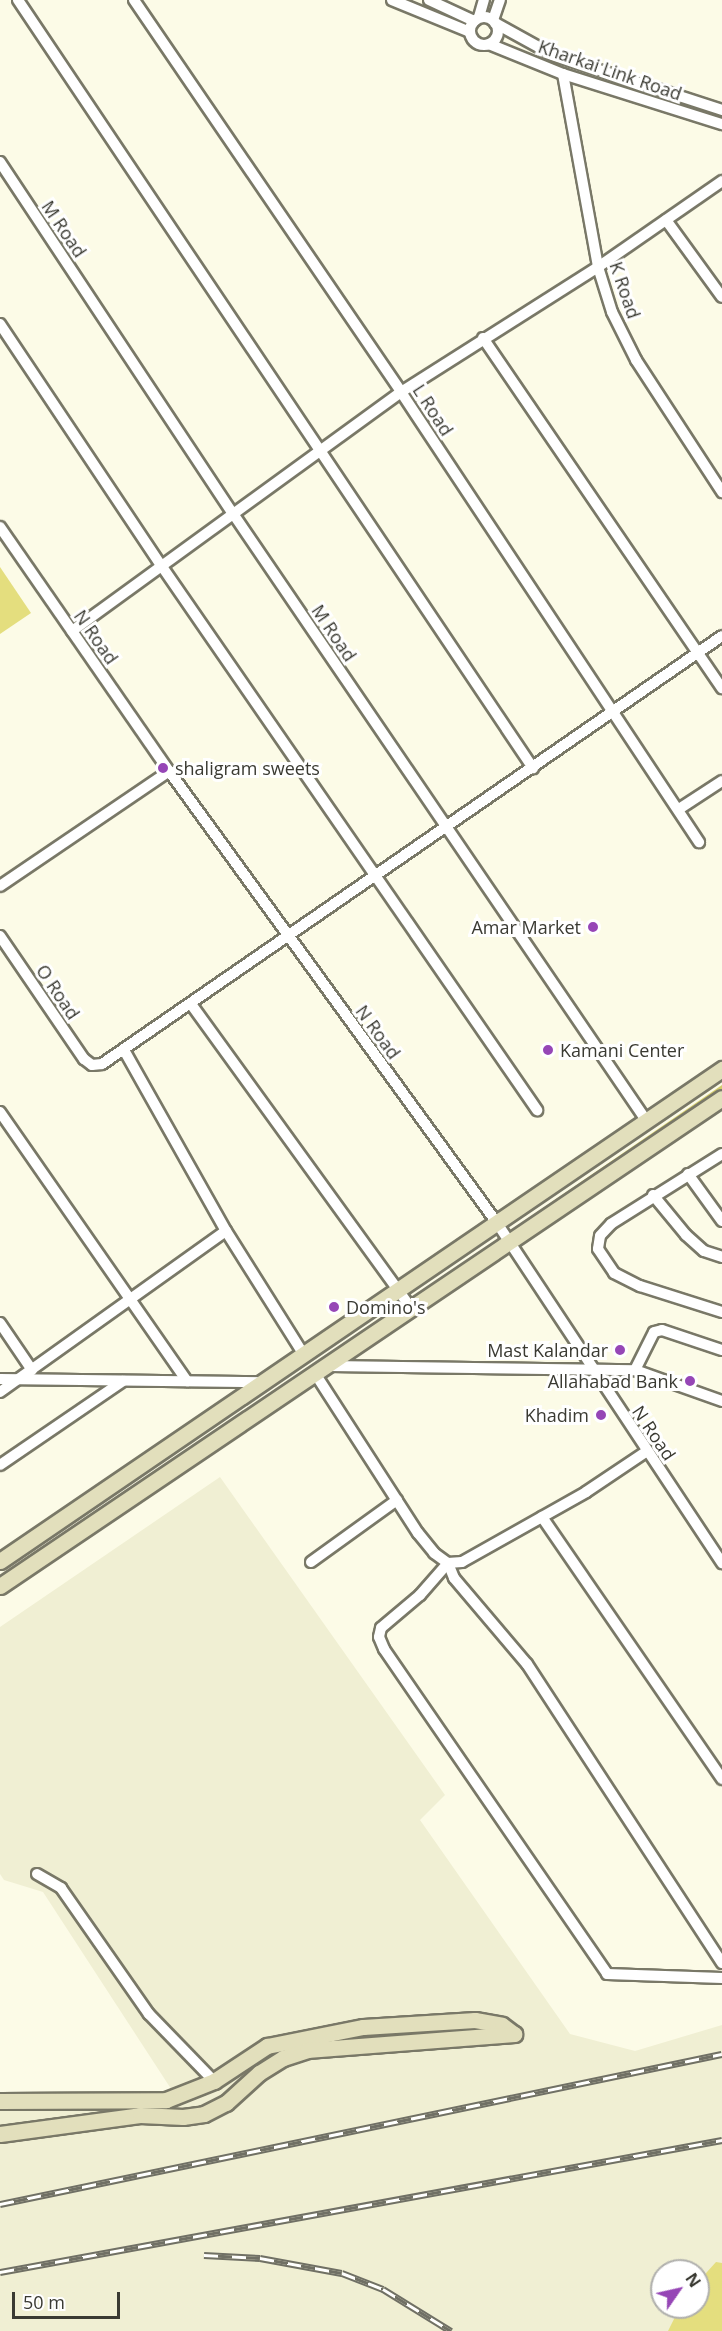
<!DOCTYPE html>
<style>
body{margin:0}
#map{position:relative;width:722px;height:2331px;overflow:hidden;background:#fcfbe7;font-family:"Open Sans",sans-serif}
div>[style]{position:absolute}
.built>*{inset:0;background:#f0efd3}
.forest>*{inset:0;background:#d2cb6c}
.water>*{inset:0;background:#e4de7e}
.roads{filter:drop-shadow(2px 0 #797867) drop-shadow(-2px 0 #797867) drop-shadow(0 2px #797867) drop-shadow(0 -2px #797867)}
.street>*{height:10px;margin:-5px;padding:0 5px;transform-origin:5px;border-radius:5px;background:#fff}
.street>.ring{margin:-5px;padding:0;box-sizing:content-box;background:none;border:10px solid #fff;border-radius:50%}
.secondary>*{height:15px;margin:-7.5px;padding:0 7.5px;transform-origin:7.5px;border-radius:7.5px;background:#e2dfbc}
.rail>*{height:7px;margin-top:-3.5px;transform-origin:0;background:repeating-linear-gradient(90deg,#fff 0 14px,#707065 0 28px);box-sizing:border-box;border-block:2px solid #707065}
.dots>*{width:16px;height:16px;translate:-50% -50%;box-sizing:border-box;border:3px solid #fff;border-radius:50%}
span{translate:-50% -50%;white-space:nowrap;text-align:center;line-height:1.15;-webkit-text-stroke:6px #fff;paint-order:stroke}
.street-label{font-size:18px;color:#3a3a32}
.poi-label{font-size:18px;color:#3a3a32}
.left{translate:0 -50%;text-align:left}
.right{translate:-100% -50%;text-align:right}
.north{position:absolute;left:650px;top:2259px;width:60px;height:60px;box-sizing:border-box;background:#fff;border:2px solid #b0b0ad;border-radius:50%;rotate:56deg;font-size:16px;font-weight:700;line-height:24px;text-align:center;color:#3a3a32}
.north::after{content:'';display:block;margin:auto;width:21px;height:27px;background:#9646b6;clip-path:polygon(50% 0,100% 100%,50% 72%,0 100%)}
.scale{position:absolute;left:12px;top:2292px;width:108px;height:27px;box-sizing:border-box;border:3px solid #3a3a32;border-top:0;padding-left:8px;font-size:18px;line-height:21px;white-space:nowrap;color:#3a3a32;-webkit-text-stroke:4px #fff;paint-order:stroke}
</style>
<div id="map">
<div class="built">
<i style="clip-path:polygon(evenodd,220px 1477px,445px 1795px,420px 1820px,570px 2034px,635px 2051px,722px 2025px,722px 2331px,0 2331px,0 2098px,177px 2098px,43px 1892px,4px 1880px,0 1874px,0 1627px,220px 1477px,662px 2271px,698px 2271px,698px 2307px,662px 2307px,662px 2271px)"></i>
</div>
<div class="forest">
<i style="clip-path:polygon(722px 1085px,722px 1095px,517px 1234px,514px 1228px)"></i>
</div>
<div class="water">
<i style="clip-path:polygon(0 567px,31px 613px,0 634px)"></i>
<i style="clip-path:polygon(716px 2262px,722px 2263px,722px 2331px,668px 2331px,680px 2307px,698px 2307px,698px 2282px)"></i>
</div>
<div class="roads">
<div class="street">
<i style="left:18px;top:0;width:925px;rotate:56.16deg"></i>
<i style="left:134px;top:0;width:474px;rotate:55.7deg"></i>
<i style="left:401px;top:392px;width:540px;rotate:56.49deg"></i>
<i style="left:392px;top:0;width:84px;rotate:22.3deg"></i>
<i style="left:429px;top:0;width:50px;rotate:25deg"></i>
<i style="left:479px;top:17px;width:18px;rotate:-74deg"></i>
<i class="ring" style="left:470px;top:17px;width:18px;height:18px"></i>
<i style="left:493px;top:20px;width:21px;rotate:-71deg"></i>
<i style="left:495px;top:23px;width:66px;rotate:28.9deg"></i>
<i style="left:553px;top:55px;width:178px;rotate:18deg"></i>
<i style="left:489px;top:44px;width:80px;rotate:22.1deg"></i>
<i style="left:563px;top:74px;width:167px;rotate:17.5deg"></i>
<i style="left:563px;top:74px;width:196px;rotate:79.7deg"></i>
<i style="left:598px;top:267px;width:47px;rotate:72.7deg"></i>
<i style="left:612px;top:312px;width:54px;rotate:63.4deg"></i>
<i style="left:636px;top:360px;width:158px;rotate:56.9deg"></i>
<i style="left:0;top:162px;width:424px;rotate:56.5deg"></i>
<i style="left:234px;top:515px;width:732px;rotate:55.75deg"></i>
<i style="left:666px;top:220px;width:95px;rotate:54deg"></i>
<i style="left:0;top:324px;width:293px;rotate:56.3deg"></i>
<i style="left:163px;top:568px;width:659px;rotate:55.39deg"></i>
<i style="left:483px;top:338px;width:424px;rotate:55.7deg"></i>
<i style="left:0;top:527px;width:297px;rotate:55.3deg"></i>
<i style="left:169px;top:771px;width:558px;rotate:54.03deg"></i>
<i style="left:497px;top:1223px;width:408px;rotate:56.5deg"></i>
<i style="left:72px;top:631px;width:407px;rotate:-36deg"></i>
<i style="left:401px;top:392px;width:233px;rotate:-32.4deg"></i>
<i style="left:598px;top:267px;width:151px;rotate:-34.7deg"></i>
<i style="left:679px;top:809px;width:51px;rotate:-33.1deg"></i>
<i style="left:0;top:886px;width:204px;rotate:-34.2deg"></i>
<i style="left:0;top:936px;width:149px;rotate:55.7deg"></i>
<i style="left:84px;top:1059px;width:10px;rotate:37deg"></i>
<i style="left:92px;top:1065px;width:10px;rotate:-6deg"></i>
<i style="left:102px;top:1064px;width:753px;rotate:-34.62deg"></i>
<i style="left:191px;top:1004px;width:377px;rotate:54.1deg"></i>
<i style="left:124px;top:1050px;width:208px;rotate:60.6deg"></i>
<i style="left:226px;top:1231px;width:146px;rotate:57.8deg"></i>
<i style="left:0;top:1112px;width:328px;rotate:55.2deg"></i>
<i style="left:722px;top:1154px;width:131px;rotate:147.8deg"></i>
<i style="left:611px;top:1224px;width:16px;rotate:133deg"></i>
<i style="left:600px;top:1236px;width:13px;rotate:99deg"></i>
<i style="left:598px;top:1249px;width:29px;rotate:56deg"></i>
<i style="left:614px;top:1273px;width:29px;rotate:27deg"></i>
<i style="left:640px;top:1286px;width:86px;rotate:17.6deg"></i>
<i style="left:688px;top:1174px;width:58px;rotate:54.1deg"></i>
<i style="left:653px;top:1195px;width:52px;rotate:50.5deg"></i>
<i style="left:686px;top:1235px;width:24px;rotate:42deg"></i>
<i style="left:704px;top:1251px;width:19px;rotate:18deg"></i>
<i style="left:0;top:1323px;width:57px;rotate:55.8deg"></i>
<i style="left:330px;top:1366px;width:305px;rotate:0.8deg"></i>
<i style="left:635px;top:1370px;width:92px;rotate:19.6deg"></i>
<i style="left:635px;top:1370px;width:42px;rotate:-63.4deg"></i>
<i style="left:654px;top:1332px;width:8px;rotate:-14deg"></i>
<i style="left:662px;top:1330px;width:63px;rotate:18.4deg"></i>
<i style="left:316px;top:1375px;width:188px;rotate:57.2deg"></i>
<i style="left:418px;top:1533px;width:26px;rotate:51deg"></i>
<i style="left:434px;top:1553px;width:17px;rotate:36deg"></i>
<i style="left:448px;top:1563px;width:14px;rotate:-4deg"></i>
<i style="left:462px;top:1562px;width:142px;rotate:-29.4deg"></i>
<i style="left:586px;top:1492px;width:73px;rotate:-33.9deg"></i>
<i style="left:0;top:1379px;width:264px;rotate:0.7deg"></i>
<i style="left:0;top:1392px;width:277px;rotate:-35.5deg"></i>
<i style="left:0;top:1465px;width:149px;rotate:-34.3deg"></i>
<i style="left:542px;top:1517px;width:318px;rotate:55.5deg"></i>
<i style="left:311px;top:1562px;width:106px;rotate:-35.8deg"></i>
<i style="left:448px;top:1563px;width:43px;rotate:131.2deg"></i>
<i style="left:420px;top:1595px;width:51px;rotate:139.8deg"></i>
<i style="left:381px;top:1628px;width:9px;rotate:103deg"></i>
<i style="left:379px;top:1637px;width:13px;rotate:67deg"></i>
<i style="left:384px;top:1649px;width:394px;rotate:55.5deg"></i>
<i style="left:607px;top:1974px;width:115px;rotate:2deg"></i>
<i style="left:448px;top:1563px;width:16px;rotate:68deg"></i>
<i style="left:454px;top:1578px;width:113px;rotate:49.7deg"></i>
<i style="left:527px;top:1664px;width:357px;rotate:56.9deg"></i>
<i style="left:37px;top:1874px;width:28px;rotate:30deg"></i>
<i style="left:61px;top:1888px;width:154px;rotate:55.1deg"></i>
<i style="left:149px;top:2014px;width:93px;rotate:45.9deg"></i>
</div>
<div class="secondary">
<i style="left:0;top:1561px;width:874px;rotate:-34.27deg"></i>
<i style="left:0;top:1586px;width:871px;rotate:-34.05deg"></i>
<i style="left:0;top:2101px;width:166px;rotate:-0.3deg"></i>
<i style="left:166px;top:2100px;width:52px;rotate:-21.6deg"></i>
<i style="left:214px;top:2081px;width:64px;rotate:-33.4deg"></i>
<i style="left:267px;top:2046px;width:98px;rotate:-11.2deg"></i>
<i style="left:363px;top:2027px;width:112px;rotate:-3.6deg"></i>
<i style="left:475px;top:2020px;width:27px;rotate:10deg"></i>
<i style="left:502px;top:2025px;width:15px;rotate:37deg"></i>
<i style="left:0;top:2134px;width:141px;rotate:-7.7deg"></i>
<i style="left:140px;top:2115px;width:43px;rotate:2.7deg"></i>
<i style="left:183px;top:2117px;width:21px;rotate:-8deg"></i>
<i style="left:204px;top:2114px;width:25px;rotate:-27deg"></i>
<i style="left:226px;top:2103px;width:45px;rotate:-42.3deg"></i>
<i style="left:259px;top:2073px;width:28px;rotate:-32deg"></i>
<i style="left:283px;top:2058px;width:25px;rotate:-18deg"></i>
<i style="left:307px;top:2050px;width:208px;rotate:-4.4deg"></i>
</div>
</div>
<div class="rail">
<i style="left:0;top:2204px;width:737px;rotate:-11.74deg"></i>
<i style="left:204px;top:2255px;width:56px;rotate:3.1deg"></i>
<i style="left:260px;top:2258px;width:83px;rotate:10.4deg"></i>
<i style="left:342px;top:2273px;width:44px;rotate:21.3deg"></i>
<i style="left:383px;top:2289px;width:80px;rotate:31.7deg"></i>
<i style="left:0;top:2272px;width:734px;rotate:-10.36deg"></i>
</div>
<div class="dots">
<i style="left:163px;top:768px;background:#9646b6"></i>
<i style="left:593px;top:927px;background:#9646b6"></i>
<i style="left:548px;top:1050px;background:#9646b6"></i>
<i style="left:334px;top:1307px;background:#9646b6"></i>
<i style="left:620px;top:1350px;background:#9646b6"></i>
<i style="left:690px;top:1381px;background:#9646b6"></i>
<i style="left:601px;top:1415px;background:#9646b6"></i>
</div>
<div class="street-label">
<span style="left:610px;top:70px;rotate:19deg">Kharkai Link Road</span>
<span style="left:64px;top:229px;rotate:56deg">M Road</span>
<span style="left:625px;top:290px;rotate:71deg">K Road</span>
<span style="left:433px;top:410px;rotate:57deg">L Road</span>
<span style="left:334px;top:633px;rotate:56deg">M Road</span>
<span style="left:96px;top:637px;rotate:55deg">N Road</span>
<span style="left:58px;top:992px;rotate:56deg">O Road</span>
<span style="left:378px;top:1032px;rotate:54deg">N Road</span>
<span style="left:654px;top:1433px;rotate:56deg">N Road</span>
</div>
<div class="poi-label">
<span class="left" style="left:175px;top:768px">shaligram sweets</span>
<span class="right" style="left:581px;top:927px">Amar Market</span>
<span class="left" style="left:560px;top:1050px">Kamani Center</span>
<span class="left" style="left:346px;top:1307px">Domino's</span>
<span class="right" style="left:608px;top:1350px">Mast Kalandar</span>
<span class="right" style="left:678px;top:1381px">Allahabad Bank</span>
<span class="right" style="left:589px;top:1415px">Khadim</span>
</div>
<div class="north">N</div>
<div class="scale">50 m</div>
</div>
